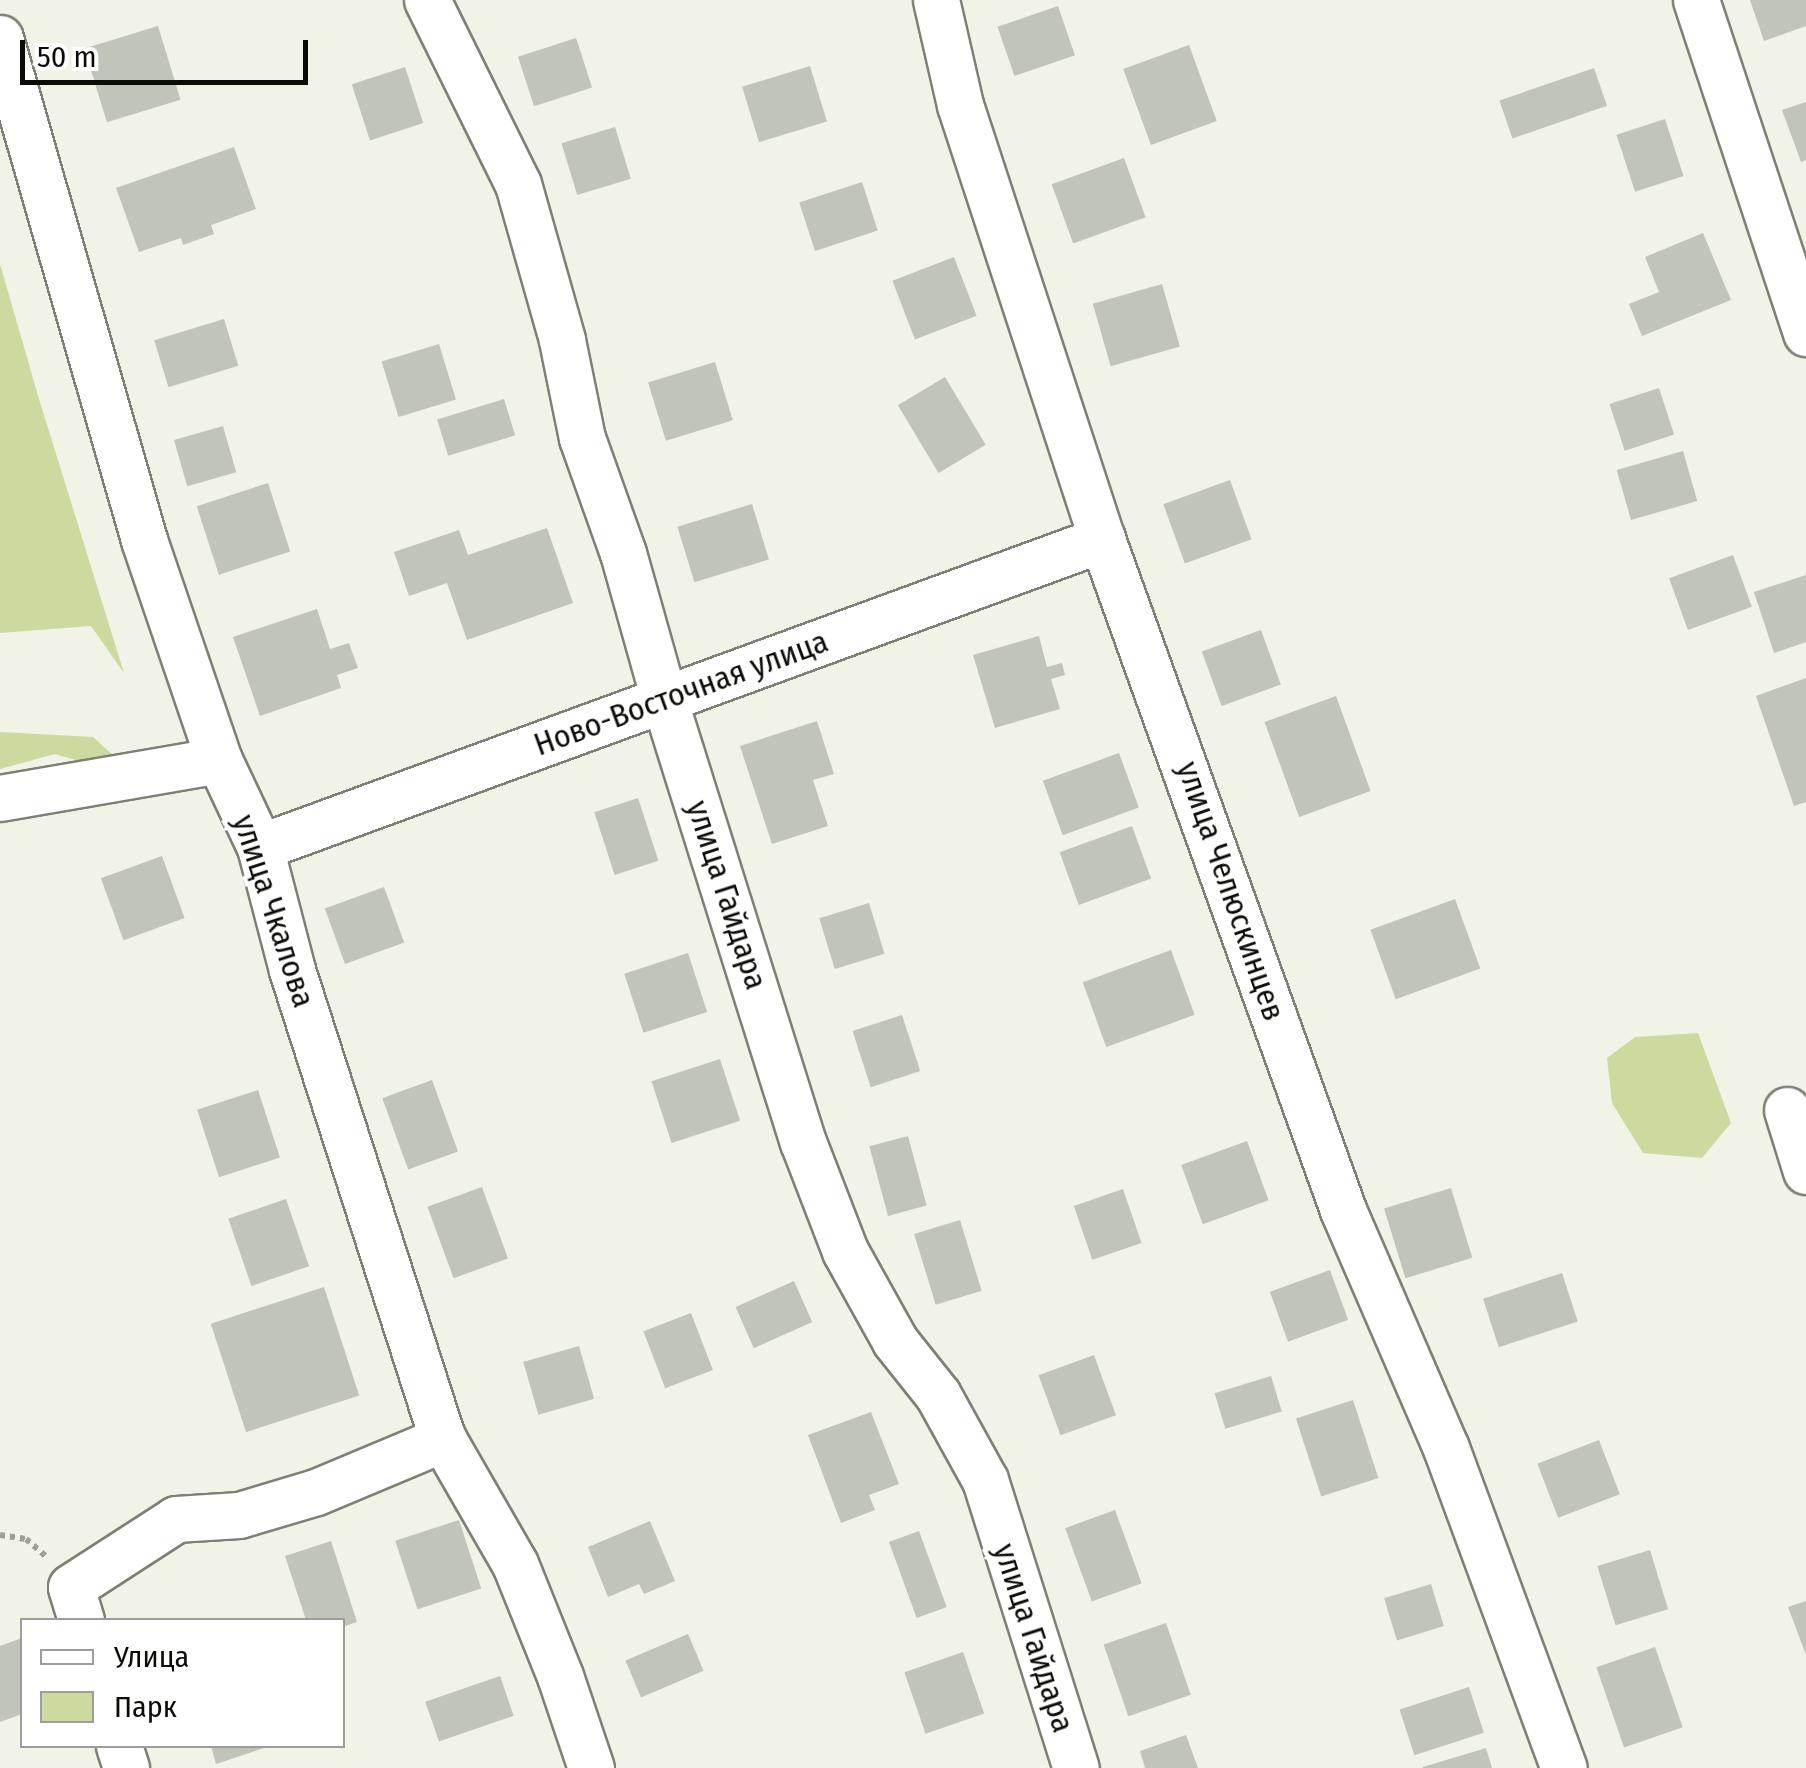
<!DOCTYPE html>
<meta charset="utf-8">
<style>
body{margin:0}
#map{position:relative;width:1806px;height:1768px;overflow:hidden;background:#f0f3e6;font-family:"Fira Sans Condensed",sans-serif}
div>[style]{position:absolute}
.green>*{inset:0;background:#cdda9f}
.building>*{inset:0;background:#c1c4b8;transform-origin:0 0}
.path>*{height:6px;margin-top:-3px;transform-origin:0;background:repeating-linear-gradient(90deg,#9fa197 0 5px,transparent 0 10px)}
.roads{filter:drop-shadow(2px 0 #7d8074) drop-shadow(-2px 0 #7d8074) drop-shadow(0 2px #7d8074) drop-shadow(0 -2px #7d8074)}
.minor>*{height:45px;margin:-22.5px;padding:0 22.5px;transform-origin:22.5px;border-radius:22.5px;background:#fff}
span{translate:-50% -50%;white-space:nowrap;text-align:center;line-height:1.15;-webkit-text-stroke:9px #fff;paint-order:stroke}
.street-label{font-size:32px;color:#0b0c08}
.legend{position:absolute;left:20px;top:1618px;width:325px;height:130px;box-sizing:border-box;background:#fff;border:2px solid #9d9e9c;margin:0;padding:12px 18px;list-style:none;font-size:30px;color:#0b0c08}
.legend li{display:flex;align-items:center;gap:20px;height:50px}
.legend b{width:50px;border:2px solid #9d9e9c}
.scale{position:absolute;left:20px;top:40px;width:288px;height:45px;box-sizing:border-box;border:5px solid #0b0c08;border-top:0;padding-left:12px;font-size:30px;line-height:35px;white-space:nowrap;color:#0b0c08;-webkit-text-stroke:8px #fff;paint-order:stroke}
</style>
<div id="map">
<div class="green">
<i style="clip-path:polygon(0 264px,39px 399px,124px 673px,91px 626px,0 633px)"></i>
<i style="clip-path:polygon(0 732px,93px 737px,113px 755px,97px 766px,55px 754px,0 769px)"></i>
<i style="clip-path:polygon(1698px 1033px,1731px 1123px,1702px 1158px,1643px 1153px,1612px 1103px,1607px 1058px,1635px 1037px)"></i>
</div>
<div class="building">
<i style="clip-path:polygon(1750px 0,1806px 0,1806px 26px,1764px 41px)"></i>
<i style="left:1058px;top:6px;width:52px;height:64px;rotate:71deg"></i>
<i style="left:158px;top:26px;width:77px;height:77px;rotate:73deg"></i>
<i style="left:576px;top:38px;width:52px;height:61px;rotate:72deg"></i>
<i style="left:1189px;top:45px;width:81px;height:70px;rotate:70deg"></i>
<i style="left:810px;top:66px;width:58px;height:71px;rotate:73deg"></i>
<i style="left:405px;top:67px;width:59px;height:56px;rotate:72deg"></i>
<i style="left:1594px;top:68px;width:40px;height:100px;rotate:71deg"></i>
<i style="clip-path:polygon(1806px 102px,1806px 160px,1801px 162px,1782px 110px)"></i>
<i style="left:1665px;top:119px;width:60px;height:51px;rotate:72deg"></i>
<i style="left:615px;top:127px;width:54px;height:56px;rotate:73deg"></i>
<i style="clip-path:polygon(234px 147px,256px 209px,211px 225px,214px 234px,183px 245px,181px 238px,139px 252px,116px 188px)"></i>
<i style="left:1124px;top:158px;width:63px;height:77px;rotate:70deg"></i>
<i style="left:862px;top:182px;width:51px;height:66px;rotate:72deg"></i>
<i style="clip-path:polygon(1703px 233px,1731px 300px,1642px 336px,1629px 304px,1659px 292px,1645px 257px)"></i>
<i style="left:954px;top:257px;width:63px;height:66px;rotate:69deg"></i>
<i style="left:1162px;top:284px;width:65px;height:72px;rotate:74deg"></i>
<i style="left:224px;top:319px;width:49px;height:73px;rotate:73deg"></i>
<i style="left:439px;top:344px;width:58px;height:60px;rotate:73deg"></i>
<i style="left:715px;top:362px;width:61px;height:70px;rotate:73deg"></i>
<i style="left:945px;top:377px;width:79px;height:55px;rotate:59deg"></i>
<i style="left:1659px;top:388px;width:49px;height:52px;rotate:72deg"></i>
<i style="left:504px;top:399px;width:38px;height:70px;rotate:73deg"></i>
<i style="left:223px;top:426px;width:48px;height:51px;rotate:74deg"></i>
<i style="left:1683px;top:451px;width:52px;height:69px;rotate:74deg"></i>
<i style="left:1230px;top:480px;width:63px;height:71px;rotate:70deg"></i>
<i style="left:268px;top:483px;width:72px;height:75px;rotate:72deg"></i>
<i style="left:752px;top:504px;width:58px;height:78px;rotate:73deg"></i>
<i style="clip-path:polygon(547px 528px,573px 603px,467px 640px,447px 583px,409px 596px,394px 552px,459px 530px,468px 555px)"></i>
<i style="left:1733px;top:555px;width:55px;height:68px;rotate:70deg"></i>
<i style="clip-path:polygon(1806px 575px,1806px 642px,1774px 653px,1754px 592px)"></i>
<i style="clip-path:polygon(317px 609px,330px 649px,349px 643px,358px 668px,337px 675px,341px 688px,260px 716px,233px 637px)"></i>
<i style="left:1261px;top:630px;width:58px;height:63px;rotate:70deg"></i>
<i style="clip-path:polygon(1039px 636px,1047px 667px,1062px 663px,1065px 675px,1051px 679px,1060px 709px,995px 728px,973px 655px)"></i>
<i style="clip-path:polygon(1806px 678px,1806px 802px,1794px 806px,1756px 696px)"></i>
<i style="left:1336px;top:696px;width:101px;height:76px;rotate:70deg"></i>
<i style="clip-path:polygon(817px 721px,834px 774px,813px 780px,828px 826px,772px 844px,740px 746px)"></i>
<i style="left:1119px;top:753px;width:58px;height:81px;rotate:70deg"></i>
<i style="left:638px;top:798px;width:66px;height:46px;rotate:72deg"></i>
<i style="left:1132px;top:826px;width:56px;height:77px;rotate:70deg"></i>
<i style="left:162px;top:856px;width:66px;height:65px;rotate:70deg"></i>
<i style="left:384px;top:887px;width:59px;height:63px;rotate:70deg"></i>
<i style="left:1455px;top:899px;width:74px;height:90px;rotate:70deg"></i>
<i style="left:869px;top:903px;width:53px;height:52px;rotate:73deg"></i>
<i style="left:1171px;top:950px;width:69px;height:94px;rotate:70deg"></i>
<i style="left:688px;top:953px;width:62px;height:67px;rotate:72deg"></i>
<i style="left:902px;top:1015px;width:59px;height:52px;rotate:72deg"></i>
<i style="left:720px;top:1059px;width:65px;height:72px;rotate:72deg"></i>
<i style="left:432px;top:1080px;width:76px;height:53px;rotate:70deg"></i>
<i style="left:258px;top:1090px;width:71px;height:64px;rotate:72deg"></i>
<i style="left:908px;top:1136px;width:72px;height:40px;rotate:75deg"></i>
<i style="left:1247px;top:1141px;width:63px;height:70px;rotate:70deg"></i>
<i style="left:482px;top:1187px;width:76px;height:58px;rotate:70deg"></i>
<i style="left:1451px;top:1188px;width:73px;height:70px;rotate:73deg"></i>
<i style="left:1123px;top:1189px;width:57px;height:52px;rotate:71deg"></i>
<i style="left:286px;top:1199px;width:71px;height:61px;rotate:71deg"></i>
<i style="left:960px;top:1220px;width:74px;height:48px;rotate:73deg"></i>
<i style="left:1330px;top:1270px;width:53px;height:64px;rotate:70deg"></i>
<i style="left:1562px;top:1273px;width:51px;height:83px;rotate:72deg"></i>
<i style="left:794px;top:1281px;width:45px;height:64px;rotate:66deg"></i>
<i style="left:324px;top:1287px;width:114px;height:119px;rotate:72deg"></i>
<i style="left:691px;top:1313px;width:61px;height:51px;rotate:69deg"></i>
<i style="left:579px;top:1346px;width:55px;height:58px;rotate:74deg"></i>
<i style="left:1094px;top:1355px;width:64px;height:59px;rotate:70deg"></i>
<i style="left:1271px;top:1376px;width:37px;height:59px;rotate:73deg"></i>
<i style="left:1353px;top:1400px;width:82px;height:60px;rotate:72deg"></i>
<i style="clip-path:polygon(871px 1412px,899px 1484px,869px 1495px,875px 1510px,841px 1523px,808px 1435px)"></i>
<i style="left:1599px;top:1440px;width:58px;height:66px;rotate:69deg"></i>
<i style="left:1115px;top:1510px;width:78px;height:53px;rotate:70deg"></i>
<i style="left:459px;top:1520px;width:72px;height:67px;rotate:72deg"></i>
<i style="clip-path:polygon(650px 1521px,675px 1581px,644px 1594px,639px 1584px,608px 1597px,588px 1547px)"></i>
<i style="left:919px;top:1531px;width:81px;height:32px;rotate:70deg"></i>
<i style="clip-path:polygon(331px 1541px,357px 1622px,342px 1627px,342px 1620px,306px 1620px,285px 1556px)"></i>
<i style="left:1650px;top:1550px;width:62px;height:55px;rotate:73deg"></i>
<i style="left:1431px;top:1584px;width:44px;height:49px;rotate:73deg"></i>
<i style="clip-path:polygon(1806px 1601px,1806px 1655px,1788px 1607px)"></i>
<i style="left:1166px;top:1623px;width:76px;height:66px;rotate:71deg"></i>
<i style="left:688px;top:1634px;width:40px;height:68px;rotate:67deg"></i>
<i style="clip-path:polygon(22px 1638px,22px 1714px,0 1722px,0 1646px)"></i>
<i style="left:1655px;top:1647px;width:85px;height:62px;rotate:71deg"></i>
<i style="left:963px;top:1652px;width:65px;height:62px;rotate:71deg"></i>
<i style="left:500px;top:1676px;width:42px;height:79px;rotate:71deg"></i>
<i style="left:1469px;top:1687px;width:48px;height:73px;rotate:72deg"></i>
<i style="clip-path:polygon(1186px 1735px,1198px 1768px,1145px 1768px,1140px 1751px)"></i>
<i style="clip-path:polygon(211px 1746px,270px 1746px,216px 1764px)"></i>
<i style="clip-path:polygon(1486px 1748px,1492px 1768px,1423px 1768px,1423px 1767px)"></i>
</div>
<div class="path">
<i style="left:0;top:1535px;width:26px;rotate:9deg"></i>
<i style="left:26px;top:1539px;width:28px;rotate:41deg"></i>
</div>
<div class="roads">
<div class="minor">
<i style="left:427px;top:0;width:205px;rotate:63.7deg"></i>
<i style="left:518px;top:184px;width:162px;rotate:74.2deg"></i>
<i style="left:562px;top:340px;width:100px;rotate:78.5deg"></i>
<i style="left:582px;top:438px;width:122px;rotate:70.4deg"></i>
<i style="left:623px;top:553px;width:152px;rotate:74.3deg"></i>
<i style="left:664px;top:699px;width:464px;rotate:72.6deg"></i>
<i style="left:803px;top:1142px;width:117px;rotate:68.9deg"></i>
<i style="left:845px;top:1251px;width:103px;rotate:60.9deg"></i>
<i style="left:895px;top:1341px;width:69px;rotate:51.5deg"></i>
<i style="left:938px;top:1395px;width:97px;rotate:61.1deg"></i>
<i style="left:985px;top:1480px;width:302px;rotate:72.5deg"></i>
<i style="left:936px;top:0;width:108px;rotate:77.1deg"></i>
<i style="left:960px;top:105px;width:457px;rotate:71.9deg"></i>
<i style="left:1102px;top:539px;width:713px;rotate:70.24deg"></i>
<i style="left:1343px;top:1210px;width:259px;rotate:66.6deg"></i>
<i style="left:1446px;top:1448px;width:341px;rotate:69.8deg"></i>
<i style="left:1696px;top:0;width:351px;rotate:71.7deg"></i>
<i style="left:0;top:38px;width:522px;rotate:73.99deg"></i>
<i style="left:144px;top:540px;width:232px;rotate:71.2deg"></i>
<i style="left:219px;top:760px;width:96px;rotate:64.8deg"></i>
<i style="left:260px;top:847px;width:127px;rotate:75.4deg"></i>
<i style="left:292px;top:970px;width:493px;rotate:72.2deg"></i>
<i style="left:443px;top:1439px;width:144px;rotate:60.1deg"></i>
<i style="left:515px;top:1564px;width:121px;rotate:68.1deg"></i>
<i style="left:560px;top:1676px;width:97px;rotate:71.4deg"></i>
<i style="left:0;top:798px;width:222px;rotate:-9.8deg"></i>
<i style="left:260px;top:847px;width:897px;rotate:-20.09deg"></i>
<i style="left:1787px;top:1110px;width:64px;rotate:72.7deg"></i>
<i style="left:81px;top:1620px;width:34px;rotate:-107deg"></i>
<i style="left:71px;top:1587px;width:125px;rotate:-32.9deg"></i>
<i style="left:176px;top:1519px;width:63px;rotate:-3.6deg"></i>
<i style="left:239px;top:1515px;width:80px;rotate:-16.6deg"></i>
<i style="left:316px;top:1492px;width:138px;rotate:-22.7deg"></i>
<i style="left:119px;top:1746px;width:23px;rotate:72deg"></i>
</div>
</div>
<div class="street-label">
<span style="left:681px;top:693px;rotate:-20deg">Ново-Восточная улица</span>
<span style="left:1231px;top:891px;rotate:71deg">улица Челюскинцев</span>
<span style="left:727px;top:895px;rotate:72deg">улица Гайдара</span>
<span style="left:274px;top:911px;rotate:72deg">улица Чкалова</span>
<span style="left:1034px;top:1638px;rotate:72deg">улица Гайдара</span>
</div>
<ul class="legend">
<li><b style="height:12px;background:#fff"></b>Улица</li>
<li><b style="height:28px;background:#cdda9f"></b>Парк</li>
</ul>
<div class="scale">50 m</div>
</div>
